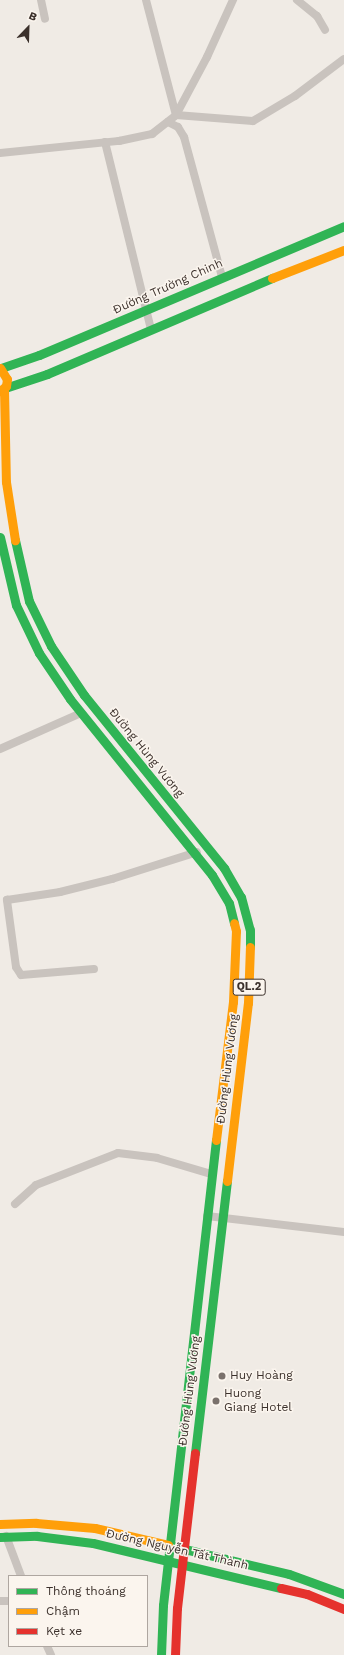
<!DOCTYPE html>
<meta charset="utf-8">
<style>
body{margin:0}
#map{position:relative;width:344px;height:1655px;overflow:hidden;background:#f0ebe5;font-family:"Work Sans",sans-serif}
div>[style]{position:absolute}
.street>*{height:8px;margin:-4px;padding:0 4px;transform-origin:4px;border-radius:4px;background:#c9c3be}
.fast>*{height:9px;margin:-4.5px;padding:0 4.5px;transform-origin:4.5px;border-radius:4.5px;background:#30b455}
.slow>*{height:9px;margin:-4.5px;padding:0 4.5px;transform-origin:4.5px;border-radius:4.5px;background:#ff9f0a}
.jam>*{height:9px;margin:-4.5px;padding:0 4.5px;transform-origin:4.5px;border-radius:4.5px;background:#e5322d}
.dots>*{width:11px;height:11px;translate:-50% -50%;box-sizing:border-box;border:2px solid #fbf5ee;border-radius:50%}
span{translate:-50% -50%;white-space:nowrap;text-align:center;line-height:1.15;-webkit-text-stroke:3px #fbf5ee;paint-order:stroke}
.shield-label span{padding:1px 3px;background:#fbf5ee;border:1px solid;border-radius:3px;-webkit-text-stroke-width:0}
.shield-label{font-size:11px;color:#3b302b;font-weight:700}
.street-label{font-size:12px;color:#3b302b}
.poi-label{font-size:12px;color:#3b302b}
.left{translate:0 -50%;text-align:left}
.legend{position:absolute;left:8px;top:1575px;width:140px;height:72px;box-sizing:border-box;background:#fbf5ee;border:1px solid #aea6a0;margin:0;padding:5px 7px;list-style:none;font-size:12px;color:#3b302b}
.legend li{display:flex;align-items:center;gap:8px;height:20px}
.legend b{width:20px;border:1px solid #aea6a0}
.north{position:absolute;left:8px;top:8px;width:40px;height:40px;-webkit-text-stroke:3px #fbf5ee;paint-order:stroke;rotate:23deg;font-size:11px;font-weight:700;line-height:16px;text-align:center;color:#3b302b}
.north::after{content:'';display:block;margin:auto;width:14px;height:18px;background:#3b302b;clip-path:polygon(50% 0,100% 100%,50% 72%,0 100%)}
</style>
<div id="map">
<div class="street">
<i style="left:41px;top:0;width:19px;rotate:78deg"></i>
<i style="left:146px;top:0;width:119px;rotate:75.4deg"></i>
<i style="left:176px;top:115px;width:77px;rotate:4.5deg"></i>
<i style="left:253px;top:121px;width:49px;rotate:-30.8deg"></i>
<i style="left:295px;top:96px;width:61px;rotate:-37.1deg"></i>
<i style="left:297px;top:0;width:26px;rotate:39deg"></i>
<i style="left:317px;top:16px;width:16px;rotate:60deg"></i>
<i style="left:168px;top:122px;width:11px;rotate:27deg"></i>
<i style="left:178px;top:127px;width:12px;rotate:59deg"></i>
<i style="left:184px;top:137px;width:145px;rotate:74.8deg"></i>
<i style="left:105px;top:142px;width:193px;rotate:76.2deg"></i>
<i style="left:0;top:153px;width:120px;rotate:-5.8deg"></i>
<i style="left:119px;top:141px;width:34px;rotate:-12deg"></i>
<i style="left:152px;top:134px;width:31px;rotate:-38deg"></i>
<i style="left:176px;top:115px;width:66px;rotate:-61.9deg"></i>
<i style="left:207px;top:57px;width:63px;rotate:-65.5deg"></i>
<i style="left:0;top:749px;width:89px;rotate:-24deg"></i>
<i style="left:94px;top:969px;width:73px;rotate:175.3deg"></i>
<i style="left:21px;top:975px;width:9px;rotate:-122deg"></i>
<i style="left:16px;top:967px;width:68px;rotate:-97.7deg"></i>
<i style="left:7px;top:900px;width:54px;rotate:-8.6deg"></i>
<i style="left:60px;top:892px;width:54px;rotate:-14deg"></i>
<i style="left:112px;top:879px;width:89px;rotate:-17.6deg"></i>
<i style="left:15px;top:1204px;width:28px;rotate:-42deg"></i>
<i style="left:36px;top:1185px;width:88px;rotate:-21.3deg"></i>
<i style="left:118px;top:1153px;width:39px;rotate:7deg"></i>
<i style="left:157px;top:1158px;width:56px;rotate:16.5deg"></i>
<i style="left:207px;top:1216px;width:138px;rotate:6.7deg"></i>
<i style="left:6px;top:1536px;width:43px;rotate:69.4deg"></i>
<i style="left:0;top:1601px;width:9px"></i>
<i style="left:47px;top:1646px;width:10px;rotate:66deg"></i>
</div>
<div class="fast">
<i style="left:1px;top:368px;width:40px;rotate:-18.9deg"></i>
<i style="left:39px;top:355px;width:331px;rotate:-22.9deg"></i>
<i style="left:5px;top:388px;width:44px;rotate:-18.4deg"></i>
<i style="left:47px;top:374px;width:245px;rotate:-23.1deg"></i>
<i style="left:0;top:537px;width:70px;rotate:76.8deg"></i>
<i style="left:16px;top:605px;width:53px;rotate:64.4deg"></i>
<i style="left:39px;top:653px;width:55px;rotate:56deg"></i>
<i style="left:70px;top:699px;width:226px;rotate:51.1deg"></i>
<i style="left:212px;top:875px;width:33px;rotate:59deg"></i>
<i style="left:229px;top:903px;width:21px;rotate:76deg"></i>
<i style="left:15px;top:540px;width:63px;rotate:77.1deg"></i>
<i style="left:29px;top:601px;width:50px;rotate:63.9deg"></i>
<i style="left:51px;top:646px;width:59px;rotate:56deg"></i>
<i style="left:84px;top:695px;width:223px;rotate:51deg"></i>
<i style="left:224px;top:868px;width:34px;rotate:60deg"></i>
<i style="left:241px;top:897px;width:34px;rotate:75deg"></i>
<i style="left:250px;top:930px;width:17px;rotate:90deg"></i>
<i style="left:195px;top:1453px;width:274px;rotate:-83.3deg"></i>
<i style="left:0;top:1537px;width:37px;rotate:-2deg"></i>
<i style="left:37px;top:1536px;width:56px;rotate:7.1deg"></i>
<i style="left:93px;top:1543px;width:193px;rotate:13.5deg"></i>
<i style="left:168px;top:1545px;width:124px;rotate:13.5deg"></i>
<i style="left:289px;top:1574px;width:59px;rotate:20deg"></i>
<i style="left:161px;top:1655px;width:50px;rotate:-87.7deg"></i>
<i style="left:163px;top:1605px;width:468px;rotate:-83.5deg"></i>
</div>
<div class="slow">
<i style="left:272px;top:278px;width:77px;rotate:-21.3deg"></i>
<i style="left:0;top:368px;width:13px;rotate:58deg"></i>
<i style="left:7px;top:379px;width:7px;rotate:98deg"></i>
<i style="left:6px;top:386px;width:8px;rotate:140deg"></i>
<i style="left:4px;top:389px;width:93px;rotate:88.8deg"></i>
<i style="left:6px;top:482px;width:59px;rotate:81.2deg"></i>
<i style="left:216px;top:1140px;width:139px;rotate:-83deg"></i>
<i style="left:233px;top:1002px;width:71px;rotate:-87.6deg"></i>
<i style="left:236px;top:931px;width:8px;rotate:-104deg"></i>
<i style="left:227px;top:1181px;width:179px;rotate:-83.3deg"></i>
<i style="left:248px;top:1003px;width:56px;rotate:-88deg"></i>
<i style="left:0;top:1524px;width:36px;rotate:-2deg"></i>
<i style="left:36px;top:1523px;width:59px;rotate:4.8deg"></i>
<i style="left:95px;top:1528px;width:75px;rotate:13.1deg"></i>
</div>
<div class="jam">
<i style="left:281px;top:1588px;width:27px;rotate:13deg"></i>
<i style="left:307px;top:1594px;width:40px;rotate:22deg"></i>
<i style="left:175px;top:1655px;width:47px;rotate:-87.6deg"></i>
<i style="left:177px;top:1608px;width:156px;rotate:-83.4deg"></i>
</div>
<div class="dots">
<i style="left:222px;top:1376px;background:#7a716c"></i>
<i style="left:216px;top:1401px;background:#7a716c"></i>
</div>
<div class="shield-label">
<span style="left:249px;top:987px">QL.2</span>
</div>
<div class="street-label">
<span style="left:168px;top:287px;rotate:-24deg">Đường Trường Chinh</span>
<span style="left:146px;top:753px;rotate:51deg">Đường Hùng Vương</span>
<span style="left:228px;top:1069px;rotate:-83deg">Đường Hùng Vương</span>
<span style="left:190px;top:1391px;rotate:-83deg">Đường Hùng Vương</span>
<span style="left:177px;top:1550px;rotate:13deg">Đường Nguyễn Tất Thành</span>
</div>
<div class="poi-label">
<span class="left" style="left:230px;top:1376px">Huy Hoàng</span>
<span class="left" style="left:224px;top:1401px">Huong<br>Giang Hotel</span>
</div>
<ul class="legend">
<li><b style="height:5px;background:#30b455"></b>Thông thoáng</li>
<li><b style="height:5px;background:#ff9f0a"></b>Chậm</li>
<li><b style="height:5px;background:#e5322d"></b>Kẹt xe</li>
</ul>
<div class="north">B</div>
</div>
